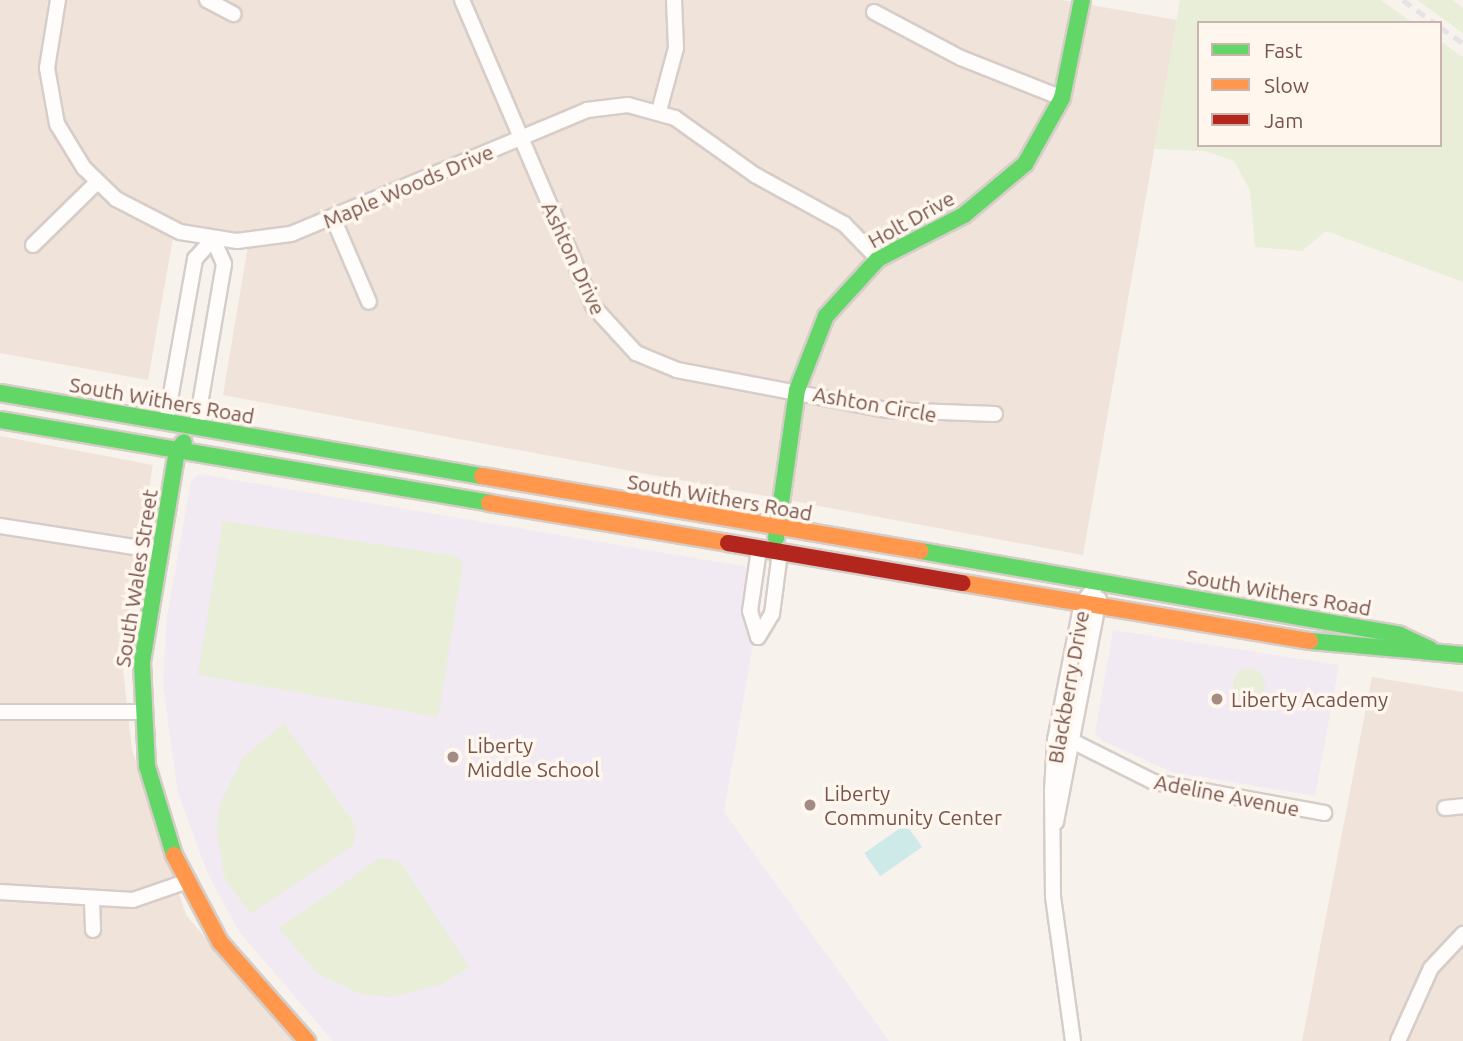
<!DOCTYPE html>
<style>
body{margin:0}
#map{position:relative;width:1463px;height:1041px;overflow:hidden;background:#f7f2ec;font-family:Ubuntu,sans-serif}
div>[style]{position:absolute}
.residential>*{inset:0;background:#f0e3da}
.education>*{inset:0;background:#f2eaf3}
.green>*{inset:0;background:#e8eed7}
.round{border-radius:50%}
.water>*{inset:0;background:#ceeae8;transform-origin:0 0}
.roads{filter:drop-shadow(2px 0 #d6cdc9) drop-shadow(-2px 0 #d6cdc9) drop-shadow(0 2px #d6cdc9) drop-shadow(0 -2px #d6cdc9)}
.street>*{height:14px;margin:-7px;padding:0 7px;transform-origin:7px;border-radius:7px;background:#fefdfc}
.fast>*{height:16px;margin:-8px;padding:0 8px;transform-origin:8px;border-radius:8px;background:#63d668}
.slow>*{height:16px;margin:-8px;padding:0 8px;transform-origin:8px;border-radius:8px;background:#ff974d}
.jam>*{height:16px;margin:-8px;padding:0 8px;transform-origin:8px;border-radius:8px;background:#b3261e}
.rail>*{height:4.5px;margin-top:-2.25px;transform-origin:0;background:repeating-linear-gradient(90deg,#e4e3e5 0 10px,transparent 0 17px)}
.dots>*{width:19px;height:19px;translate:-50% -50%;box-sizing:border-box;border:4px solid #fff6ee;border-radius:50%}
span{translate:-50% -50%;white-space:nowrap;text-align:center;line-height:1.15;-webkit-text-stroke:7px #fff6ee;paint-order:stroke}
.street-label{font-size:21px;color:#77544c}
.poi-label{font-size:21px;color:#77544c}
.left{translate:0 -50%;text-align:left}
.legend{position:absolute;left:1197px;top:21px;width:245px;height:126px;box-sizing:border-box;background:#fff6ee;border:2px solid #c9b5ad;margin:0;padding:9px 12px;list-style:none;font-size:21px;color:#77544c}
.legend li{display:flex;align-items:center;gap:14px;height:35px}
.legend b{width:35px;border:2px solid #c9b5ad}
</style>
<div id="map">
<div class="residential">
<i style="clip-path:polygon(0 0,1062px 0,1177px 20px,1083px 555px,223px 395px,250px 234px,175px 226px,148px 380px,0 353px)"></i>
<i style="clip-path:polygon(0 436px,153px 465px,121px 652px,132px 750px,186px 915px,293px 1041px,0 1041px)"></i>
<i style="clip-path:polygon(1372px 677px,1463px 692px,1463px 1041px,1302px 1041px)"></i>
</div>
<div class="education">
<i style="clip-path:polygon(199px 474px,766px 570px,724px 812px,889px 1041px,333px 1041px,238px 930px,207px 872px,178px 793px,163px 687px,166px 623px,191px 481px)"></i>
<i style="clip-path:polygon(1113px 630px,1339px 665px,1315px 796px,1172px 772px,1103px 741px,1095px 733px)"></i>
</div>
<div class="green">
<i style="clip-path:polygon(1180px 0,1381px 0,1413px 23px,1199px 23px,1199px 145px,1440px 145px,1440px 41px,1463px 57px,1463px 282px,1326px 231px,1302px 251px,1255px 247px,1250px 190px,1234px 161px,1205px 151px,1154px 149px)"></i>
<i style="clip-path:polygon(1417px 0,1452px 0,1463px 8px,1463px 33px)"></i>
<i style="clip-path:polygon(223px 521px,456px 556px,463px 564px,438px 717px,198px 675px)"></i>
<i class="round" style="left:1233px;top:668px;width:32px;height:32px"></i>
<i style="clip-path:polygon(284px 723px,356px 826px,354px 845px,250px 914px,225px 878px,217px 832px,220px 803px,243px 757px)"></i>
<i style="clip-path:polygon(380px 858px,400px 861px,469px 967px,445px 983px,391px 997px,360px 994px,317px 973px,279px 928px)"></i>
</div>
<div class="water">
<i style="left:906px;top:824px;width:28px;height:51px;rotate:55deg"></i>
</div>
<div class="roads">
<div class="street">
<i style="left:58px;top:0;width:69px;rotate:99.2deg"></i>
<i style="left:47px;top:68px;width:57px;rotate:79.9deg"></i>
<i style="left:57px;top:124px;width:52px;rotate:58.5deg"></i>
<i style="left:84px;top:168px;width:45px;rotate:44.1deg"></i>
<i style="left:116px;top:199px;width:72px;rotate:27.3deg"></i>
<i style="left:180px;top:232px;width:58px;rotate:9deg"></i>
<i style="left:237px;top:241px;width:54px;rotate:-7.4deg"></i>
<i style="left:291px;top:234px;width:321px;rotate:-22.7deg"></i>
<i style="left:587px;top:110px;width:41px;rotate:-7deg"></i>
<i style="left:628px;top:105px;width:49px;rotate:15.5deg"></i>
<i style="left:675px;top:118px;width:98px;rotate:35.5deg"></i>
<i style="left:755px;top:175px;width:102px;rotate:28.8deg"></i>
<i style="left:844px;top:224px;width:49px;rotate:45.8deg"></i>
<i style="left:207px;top:0;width:30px;rotate:28deg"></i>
<i style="left:462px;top:0;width:333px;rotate:66.8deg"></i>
<i style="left:593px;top:306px;width:64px;rotate:47.5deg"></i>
<i style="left:636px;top:353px;width:44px;rotate:22.5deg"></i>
<i style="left:677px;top:370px;width:214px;rotate:10.8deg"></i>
<i style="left:887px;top:410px;width:108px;rotate:2.1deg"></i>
<i style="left:874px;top:12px;width:98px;rotate:27.9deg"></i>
<i style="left:961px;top:58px;width:109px;rotate:21.6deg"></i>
<i style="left:659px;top:111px;width:65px;rotate:-74.9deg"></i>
<i style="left:676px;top:48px;width:48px;rotate:-92.4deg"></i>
<i style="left:333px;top:218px;width:91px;rotate:66.8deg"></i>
<i style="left:33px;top:245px;width:90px;rotate:-44.5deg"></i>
<i style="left:166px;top:422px;width:166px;rotate:-79.9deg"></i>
<i style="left:195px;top:259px;width:27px;rotate:-48deg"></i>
<i style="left:213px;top:239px;width:27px;rotate:66deg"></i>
<i style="left:224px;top:264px;width:165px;rotate:99.7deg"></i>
<i style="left:0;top:526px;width:161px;rotate:8.9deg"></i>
<i style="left:758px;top:637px;width:27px;rotate:-107deg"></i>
<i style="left:750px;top:611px;width:63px;rotate:-81.7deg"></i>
<i style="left:758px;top:637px;width:27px;rotate:-59deg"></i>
<i style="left:772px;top:614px;width:63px;rotate:-82.6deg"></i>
<i style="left:0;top:712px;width:142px"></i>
<i style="left:1055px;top:740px;width:21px;rotate:8deg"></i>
<i style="left:1076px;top:743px;width:87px;rotate:26.6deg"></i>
<i style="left:1154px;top:782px;width:173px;rotate:10.3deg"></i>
<i style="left:1445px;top:808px;width:18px;rotate:-6deg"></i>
<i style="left:1056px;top:822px;width:227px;rotate:-79.1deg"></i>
<i style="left:0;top:892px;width:133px;rotate:3.4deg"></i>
<i style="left:133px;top:900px;width:55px;rotate:-19.1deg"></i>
<i style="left:92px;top:900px;width:30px;rotate:88deg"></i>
<i style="left:1073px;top:1041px;width:146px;rotate:-97.9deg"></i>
<i style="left:1053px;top:896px;width:105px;rotate:-90.5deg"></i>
<i style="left:1052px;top:791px;width:51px;rotate:-86.6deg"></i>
<i style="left:1055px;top:740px;width:140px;rotate:-78.9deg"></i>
<i style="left:1082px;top:603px;width:26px;rotate:-50deg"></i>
<i style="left:1398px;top:1041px;width:80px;rotate:-65.7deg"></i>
<i style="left:1431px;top:968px;width:47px;rotate:-46.7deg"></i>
</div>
<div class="fast">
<i style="left:0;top:393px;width:489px;rotate:9.8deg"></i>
<i style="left:0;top:420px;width:496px;rotate:9.6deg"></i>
<i style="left:776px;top:538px;width:149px;rotate:-81.9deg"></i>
<i style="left:797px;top:390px;width:79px;rotate:-68.6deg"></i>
<i style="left:826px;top:316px;width:77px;rotate:-47.6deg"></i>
<i style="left:878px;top:259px;width:97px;rotate:-27.1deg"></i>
<i style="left:964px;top:215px;width:80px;rotate:-39.9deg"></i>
<i style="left:1025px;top:164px;width:76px;rotate:-60.7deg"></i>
<i style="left:1062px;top:98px;width:100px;rotate:-78.5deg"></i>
<i style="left:921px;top:551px;width:486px;rotate:9.9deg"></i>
<i style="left:1400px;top:635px;width:33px;rotate:25deg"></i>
<i style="left:1310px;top:641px;width:154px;rotate:5.2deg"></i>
<i style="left:174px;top:855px;width:93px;rotate:-106.9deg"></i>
<i style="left:147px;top:766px;width:104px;rotate:-92.8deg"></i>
<i style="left:142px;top:662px;width:214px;rotate:-80.6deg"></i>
<i style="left:177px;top:451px;width:11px;rotate:-52deg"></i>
</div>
<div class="slow">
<i style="left:482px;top:476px;width:445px;rotate:9.7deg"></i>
<i style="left:489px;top:503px;width:242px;rotate:9.5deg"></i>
<i style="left:963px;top:583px;width:352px;rotate:9.5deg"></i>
<i style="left:174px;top:855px;width:98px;rotate:62.1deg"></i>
<i style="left:220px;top:942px;width:132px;rotate:48.7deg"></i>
</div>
<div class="jam">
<i style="left:728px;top:543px;width:238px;rotate:9.7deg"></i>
</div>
</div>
<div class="rail">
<i style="left:1403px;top:0;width:39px;rotate:36deg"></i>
<i style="left:1440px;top:27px;width:28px;rotate:35deg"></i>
</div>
<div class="dots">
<i style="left:1217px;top:699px;background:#a48b84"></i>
<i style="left:453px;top:757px;background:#a48b84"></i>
<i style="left:810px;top:805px;background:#a48b84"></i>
</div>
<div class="street-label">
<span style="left:408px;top:186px;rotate:-23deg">Maple Woods Drive</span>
<span style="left:911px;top:219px;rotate:-29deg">Holt Drive</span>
<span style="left:574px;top:258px;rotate:65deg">Ashton Drive</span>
<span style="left:162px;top:400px;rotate:10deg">South Withers Road</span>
<span style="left:875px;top:404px;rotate:10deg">Ashton Circle</span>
<span style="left:720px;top:497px;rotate:10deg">South Withers Road</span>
<span style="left:136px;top:578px;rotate:-81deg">South Wales Street</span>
<span style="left:1279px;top:592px;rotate:10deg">South Withers Road</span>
<span style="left:1068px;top:687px;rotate:-80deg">Blackberry Drive</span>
<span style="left:1227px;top:795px;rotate:11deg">Adeline Avenue</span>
</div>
<div class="poi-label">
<span class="left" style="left:1231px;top:699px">Liberty Academy</span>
<span class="left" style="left:467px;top:757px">Liberty<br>Middle School</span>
<span class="left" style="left:824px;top:805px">Liberty<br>Community Center</span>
</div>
<ul class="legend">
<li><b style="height:9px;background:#63d668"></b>Fast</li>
<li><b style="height:9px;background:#ff974d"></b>Slow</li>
<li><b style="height:9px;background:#b3261e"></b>Jam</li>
</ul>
</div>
